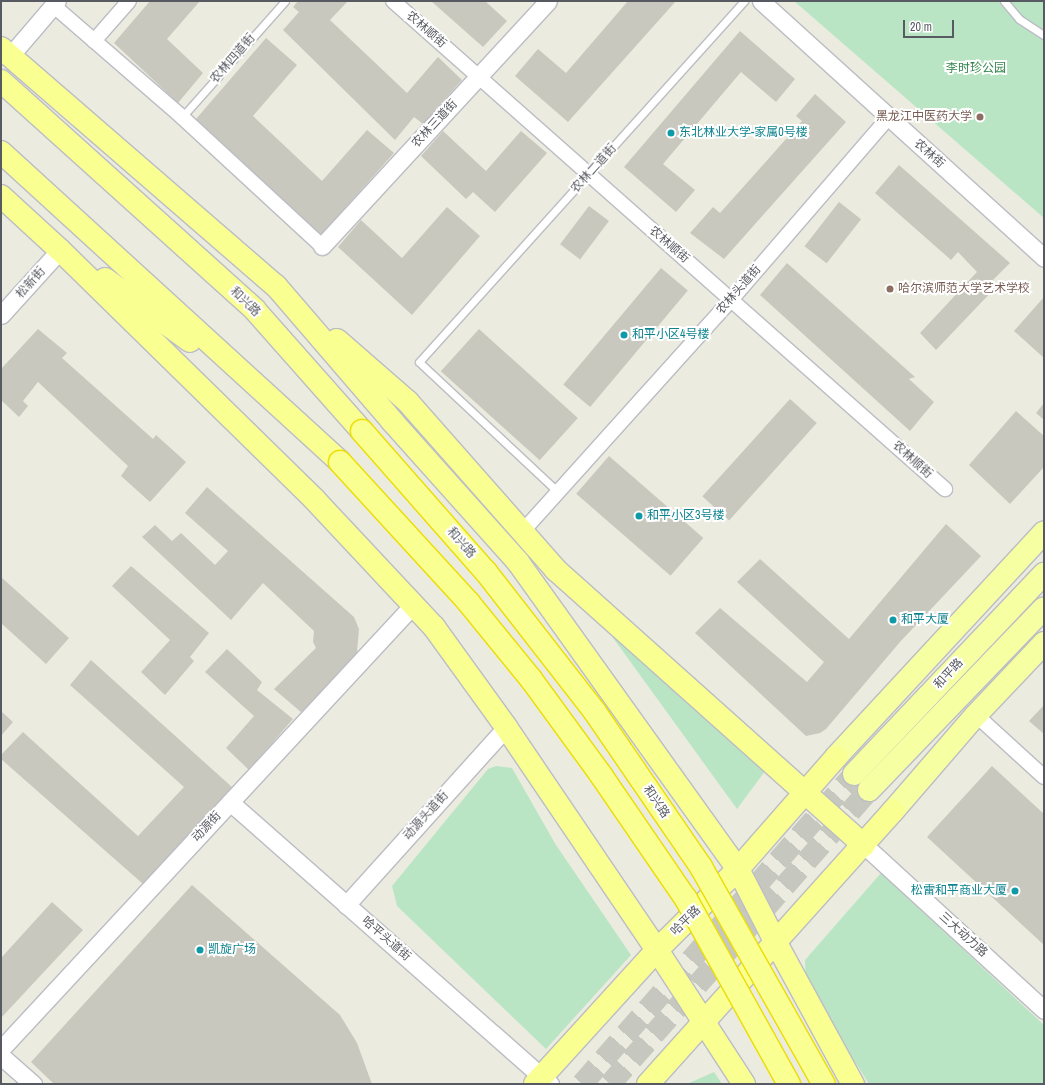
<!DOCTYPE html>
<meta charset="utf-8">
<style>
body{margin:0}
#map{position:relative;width:1045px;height:1085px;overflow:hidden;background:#ebecdf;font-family:"Archivo Narrow","Noto Sans SC",sans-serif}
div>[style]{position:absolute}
.green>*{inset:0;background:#bae5c5}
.building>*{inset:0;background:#c9c8be;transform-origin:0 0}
.trunk-tunnel>*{height:22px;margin-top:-11px;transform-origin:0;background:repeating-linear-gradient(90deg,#c6c8c0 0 22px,transparent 0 33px)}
.roads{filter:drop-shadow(1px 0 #bcbdc4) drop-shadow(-1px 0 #bcbdc4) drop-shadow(0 1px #bcbdc4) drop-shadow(0 -1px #bcbdc4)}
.service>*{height:7px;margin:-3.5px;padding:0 3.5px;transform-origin:3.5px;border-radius:3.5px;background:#fff}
.minor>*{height:14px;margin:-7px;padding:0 7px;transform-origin:7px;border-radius:7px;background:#fff}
.tertiary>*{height:17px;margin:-8.5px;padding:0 8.5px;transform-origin:8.5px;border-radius:8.5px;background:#fff}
.primary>*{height:22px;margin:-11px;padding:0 11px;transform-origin:11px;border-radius:11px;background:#f6ffa1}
.trunk>*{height:22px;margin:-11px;padding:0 11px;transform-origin:11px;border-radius:11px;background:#faff92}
.bridges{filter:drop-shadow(1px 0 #ebdd00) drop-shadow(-1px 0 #ebdd00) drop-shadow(0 1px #ebdd00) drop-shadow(0 -1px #ebdd00)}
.trunk-bridge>*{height:22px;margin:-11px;padding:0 11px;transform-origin:11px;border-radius:11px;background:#faff92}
.dots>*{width:11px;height:11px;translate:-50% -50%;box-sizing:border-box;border:2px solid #fff;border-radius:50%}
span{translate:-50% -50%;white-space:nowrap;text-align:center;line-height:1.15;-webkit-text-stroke:4px #fff;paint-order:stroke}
.street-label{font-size:12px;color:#585a61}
.park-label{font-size:12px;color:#33854c}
.education-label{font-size:12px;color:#785e54}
.right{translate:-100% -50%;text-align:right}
.left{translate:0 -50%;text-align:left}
.culture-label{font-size:12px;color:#0d838f}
.frame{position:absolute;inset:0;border:2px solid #585a61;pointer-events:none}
.scale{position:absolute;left:903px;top:20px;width:51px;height:18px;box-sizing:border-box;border:2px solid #585a61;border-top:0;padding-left:5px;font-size:12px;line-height:14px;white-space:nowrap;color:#585a61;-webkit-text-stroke:3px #fff;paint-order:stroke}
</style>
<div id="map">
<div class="green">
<i style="clip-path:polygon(794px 1px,1044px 1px,1044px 218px)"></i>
<i style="clip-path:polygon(582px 595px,771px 763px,737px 809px)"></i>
<i style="clip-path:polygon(496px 766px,512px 768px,556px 845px,631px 955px,546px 1049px,397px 906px,392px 886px,488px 769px)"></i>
<i style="clip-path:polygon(881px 873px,1044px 1025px,1044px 1084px,869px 1084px,806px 984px,805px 960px)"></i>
<i style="clip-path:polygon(714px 1072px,722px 1084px,687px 1084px)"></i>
</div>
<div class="building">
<i style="clip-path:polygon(150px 1px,200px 1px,167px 39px,203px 73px,178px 103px,114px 43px)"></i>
<i style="clip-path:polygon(298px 1px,348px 1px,330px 20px,407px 93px,438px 57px,462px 80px,423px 124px,414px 117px,395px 140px,283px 30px,299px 12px,293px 7px)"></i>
<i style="clip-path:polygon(431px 1px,485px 1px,507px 21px,483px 47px)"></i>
<i style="clip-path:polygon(628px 1px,676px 1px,568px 122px,515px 76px,538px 49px,566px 73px)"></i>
<i style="clip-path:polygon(740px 31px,795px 79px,776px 102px,741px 72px,663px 164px,695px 190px,676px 212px,624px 167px)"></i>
<i style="clip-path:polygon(266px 38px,297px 65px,253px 116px,322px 181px,367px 130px,394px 153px,321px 235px,196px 119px)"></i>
<i style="clip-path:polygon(815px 94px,846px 122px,724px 259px,690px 233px,713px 207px,720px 213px,802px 121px,796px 116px)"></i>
<i style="clip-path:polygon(443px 131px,486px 171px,521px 131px,547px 153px,495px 212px,473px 192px,466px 199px,421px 156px)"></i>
<i style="clip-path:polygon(899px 165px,1010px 263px,992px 281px,996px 287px,936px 350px,920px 333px,977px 272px,958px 252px,951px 260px,875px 193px)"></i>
<i style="left:839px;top:202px;width:28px;height:56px;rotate:38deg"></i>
<i style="left:589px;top:206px;width:25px;height:48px;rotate:37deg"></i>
<i style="clip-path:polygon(447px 207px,480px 236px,412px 315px,338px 247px,361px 220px,402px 258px)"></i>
<i style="clip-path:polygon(787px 263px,915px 377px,909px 379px,934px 402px,910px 431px,760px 295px)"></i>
<i style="left:661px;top:268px;width:35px;height:152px;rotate:40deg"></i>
<i style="clip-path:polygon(1044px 297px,1044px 358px,1014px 331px)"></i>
<i style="clip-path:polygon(38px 329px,67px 353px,62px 358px,153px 439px,156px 435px,186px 462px,150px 502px,121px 476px,128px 466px,38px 382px,23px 401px,28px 406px,19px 417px,1px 400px,1px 369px)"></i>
<i style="left:479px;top:329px;width:133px;height:57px;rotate:42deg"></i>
<i style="left:790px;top:399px;width:36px;height:131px;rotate:42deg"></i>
<i style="clip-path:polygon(1044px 403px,1044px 420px,1036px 413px)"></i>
<i style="clip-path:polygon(1016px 411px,1044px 436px,1044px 467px,1010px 504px,969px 465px)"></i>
<i style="left:609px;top:456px;width:125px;height:50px;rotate:41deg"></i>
<i style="clip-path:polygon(207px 487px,354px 617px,359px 629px,357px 652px,347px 668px,302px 713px,274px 689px,316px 648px,313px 642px,314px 631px,263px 583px,231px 620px,142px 537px,155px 525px,172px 541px,181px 533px,215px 565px,228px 551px,185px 513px)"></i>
<i style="clip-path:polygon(946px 524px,981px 556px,900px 642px,826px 729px,820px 733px,806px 736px,695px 633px,720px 608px,807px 682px,824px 662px,737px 582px,760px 559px,849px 639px)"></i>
<i style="clip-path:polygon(131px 566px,209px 633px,190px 657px,194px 661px,165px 695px,141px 672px,170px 640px,112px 586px)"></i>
<i style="clip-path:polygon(1px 577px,69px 638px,46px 664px,1px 623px)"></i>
<i style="clip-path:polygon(227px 649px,262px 682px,257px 690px,293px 719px,249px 770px,226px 748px,254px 716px,205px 672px)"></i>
<i style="clip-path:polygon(91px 660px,233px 788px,143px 884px,1px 759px,1px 755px,23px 732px,138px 836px,184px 787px,70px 685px)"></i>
<i style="clip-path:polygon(1044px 705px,1044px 734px,1029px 721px)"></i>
<i style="clip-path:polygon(1px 711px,13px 722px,1px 736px)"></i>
<i style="clip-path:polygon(992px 766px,1044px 814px,1044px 945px,927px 837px)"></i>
<i style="clip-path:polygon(192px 885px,340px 1015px,357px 1043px,372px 1084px,54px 1084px,31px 1062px)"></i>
<i style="clip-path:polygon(52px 902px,83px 930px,1px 1018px,1px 958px)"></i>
</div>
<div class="trunk-tunnel">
<i style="left:582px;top:1084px;width:412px;rotate:-48.7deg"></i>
<i style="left:610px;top:1084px;width:392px;rotate:-48.6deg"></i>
</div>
<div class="roads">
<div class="service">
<i style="left:1004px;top:1px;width:23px;rotate:50deg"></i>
<i style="left:1019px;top:19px;width:30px;rotate:33deg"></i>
<i style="left:182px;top:117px;width:155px;rotate:-48.4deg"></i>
<i style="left:558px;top:492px;width:190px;rotate:-136.9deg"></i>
<i style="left:419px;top:362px;width:486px;rotate:-48deg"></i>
</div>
<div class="minor">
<i style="left:393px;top:1px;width:737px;rotate:41.48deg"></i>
<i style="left:54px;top:6px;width:169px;rotate:40.9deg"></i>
<i style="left:182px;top:117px;width:190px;rotate:42.7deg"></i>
<i style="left:94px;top:41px;width:53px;rotate:-48.8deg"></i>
<i style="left:522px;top:532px;width:312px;rotate:-48deg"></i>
<i style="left:731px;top:300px;width:242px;rotate:-49.2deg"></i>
<i style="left:976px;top:715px;width:92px;rotate:42.4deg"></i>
</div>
<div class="tertiary">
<i style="left:761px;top:1px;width:382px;rotate:42.2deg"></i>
<i style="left:10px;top:56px;width:72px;rotate:-49.5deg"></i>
<i style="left:322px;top:246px;width:333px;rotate:-47.3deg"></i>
<i style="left:1px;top:315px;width:88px;rotate:-47.8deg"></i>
<i style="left:230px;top:802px;width:427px;rotate:41.4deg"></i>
<i style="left:864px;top:845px;width:244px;rotate:42.5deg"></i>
<i style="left:346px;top:905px;width:239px;rotate:-48deg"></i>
<i style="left:1px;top:1049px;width:606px;rotate:-47.14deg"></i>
<i style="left:1px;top:1056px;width:43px;rotate:41.2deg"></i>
</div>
<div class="primary">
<i style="left:836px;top:757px;width:306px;rotate:-47.2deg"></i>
<i style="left:854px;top:774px;width:276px;rotate:-46.5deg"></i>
<i style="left:869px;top:790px;width:252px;rotate:-46.1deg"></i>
<i style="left:893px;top:811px;width:127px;rotate:-49.2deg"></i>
<i style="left:976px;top:715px;width:99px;rotate:-46.6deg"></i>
</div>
<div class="trunk">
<i style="left:1px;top:48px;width:364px;rotate:40.9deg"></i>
<i style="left:276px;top:286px;width:178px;rotate:49.3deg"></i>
<i style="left:392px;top:421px;width:189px;rotate:48.2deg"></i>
<i style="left:518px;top:562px;width:378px;rotate:54.4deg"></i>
<i style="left:738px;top:869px;width:83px;rotate:62.8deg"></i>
<i style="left:776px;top:943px;width:161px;rotate:61.4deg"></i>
<i style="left:1px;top:81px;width:341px;rotate:42deg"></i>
<i style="left:254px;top:309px;width:163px;rotate:48.5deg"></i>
<i style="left:1px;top:152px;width:459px;rotate:42.4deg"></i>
<i style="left:1px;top:196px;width:80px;rotate:42.5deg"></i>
<i style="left:60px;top:250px;width:357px;rotate:44.4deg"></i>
<i style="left:315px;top:500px;width:174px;rotate:46.9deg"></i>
<i style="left:434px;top:627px;width:123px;rotate:54.2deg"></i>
<i style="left:506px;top:727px;width:269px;rotate:55.9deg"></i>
<i style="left:657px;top:950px;width:160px;rotate:57deg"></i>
<i style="left:105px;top:279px;width:105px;rotate:36.1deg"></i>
<i style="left:337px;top:340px;width:94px;rotate:41.1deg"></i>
<i style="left:408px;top:402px;width:224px;rotate:48.6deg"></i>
<i style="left:556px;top:570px;width:413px;rotate:41.8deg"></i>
<i style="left:535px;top:1084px;width:181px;rotate:-47.7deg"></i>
<i style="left:657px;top:950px;width:115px;rotate:-45deg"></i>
<i style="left:738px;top:869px;width:149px;rotate:-48.8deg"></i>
<i style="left:648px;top:1084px;width:367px;rotate:-48.1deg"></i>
</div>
</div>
<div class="bridges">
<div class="trunk-bridge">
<i style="left:362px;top:431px;width:188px;rotate:48.7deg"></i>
<i style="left:486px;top:572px;width:177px;rotate:52.1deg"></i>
<i style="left:595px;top:712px;width:188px;rotate:55.6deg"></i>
<i style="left:701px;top:867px;width:249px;rotate:60.5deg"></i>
<i style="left:340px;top:462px;width:191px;rotate:47.5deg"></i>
<i style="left:469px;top:603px;width:98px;rotate:50.8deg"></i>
<i style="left:531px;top:679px;width:119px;rotate:53.9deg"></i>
<i style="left:601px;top:775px;width:150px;rotate:55.6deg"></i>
<i style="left:686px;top:899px;width:212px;rotate:60.9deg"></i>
</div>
</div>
<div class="dots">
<i style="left:980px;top:117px;background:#8d6e63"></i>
<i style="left:671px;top:133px;background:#0f9aa8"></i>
<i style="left:890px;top:289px;background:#8d6e63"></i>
<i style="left:624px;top:335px;background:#0f9aa8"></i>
<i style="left:639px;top:516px;background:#0f9aa8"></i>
<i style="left:893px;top:620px;background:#0f9aa8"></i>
<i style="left:1015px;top:891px;background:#0f9aa8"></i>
<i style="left:200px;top:950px;background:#0f9aa8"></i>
</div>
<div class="street-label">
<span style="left:426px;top:30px;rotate:41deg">农林顺街</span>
<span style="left:233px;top:59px;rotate:-49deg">农林四道街</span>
<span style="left:435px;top:124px;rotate:-47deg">农林三道街</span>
<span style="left:929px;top:154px;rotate:42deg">农林街</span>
<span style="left:594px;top:169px;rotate:-48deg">农林二道街</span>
<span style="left:669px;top:245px;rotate:41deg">农林顺街</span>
<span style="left:31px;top:283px;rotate:-48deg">松新街</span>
<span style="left:739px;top:290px;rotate:-49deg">农林头道街</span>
<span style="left:245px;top:302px;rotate:44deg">和兴路</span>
<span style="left:912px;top:460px;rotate:42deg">农林顺街</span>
<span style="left:461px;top:543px;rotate:49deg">和兴路</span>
<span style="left:949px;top:674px;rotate:-47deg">和平路</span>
<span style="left:656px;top:802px;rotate:56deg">和兴路</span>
<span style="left:426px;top:816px;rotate:-48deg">动源头道街</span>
<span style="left:207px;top:827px;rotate:-47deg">动源街</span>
<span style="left:686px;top:921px;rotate:-45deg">哈平路</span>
<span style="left:963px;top:935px;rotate:42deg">三大动力路</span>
<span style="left:386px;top:939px;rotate:41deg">哈平头道街</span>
</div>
<div class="park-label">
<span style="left:976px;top:69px">李时珍公园</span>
</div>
<div class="education-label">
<span class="right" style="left:972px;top:117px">黑龙江中医药大学</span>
<span class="left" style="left:898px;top:289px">哈尔滨师范大学艺术学校</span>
</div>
<div class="culture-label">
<span class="left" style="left:679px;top:133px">东北林业大学-家属0号楼</span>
<span class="left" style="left:632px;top:335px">和平小区4号楼</span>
<span class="left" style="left:647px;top:516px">和平小区3号楼</span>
<span class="left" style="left:901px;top:620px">和平大厦</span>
<span class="right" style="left:1007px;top:891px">松雷和平商业大厦</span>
<span class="left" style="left:208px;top:950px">凯旋广场</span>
</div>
<div class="frame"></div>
<div class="scale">20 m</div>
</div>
